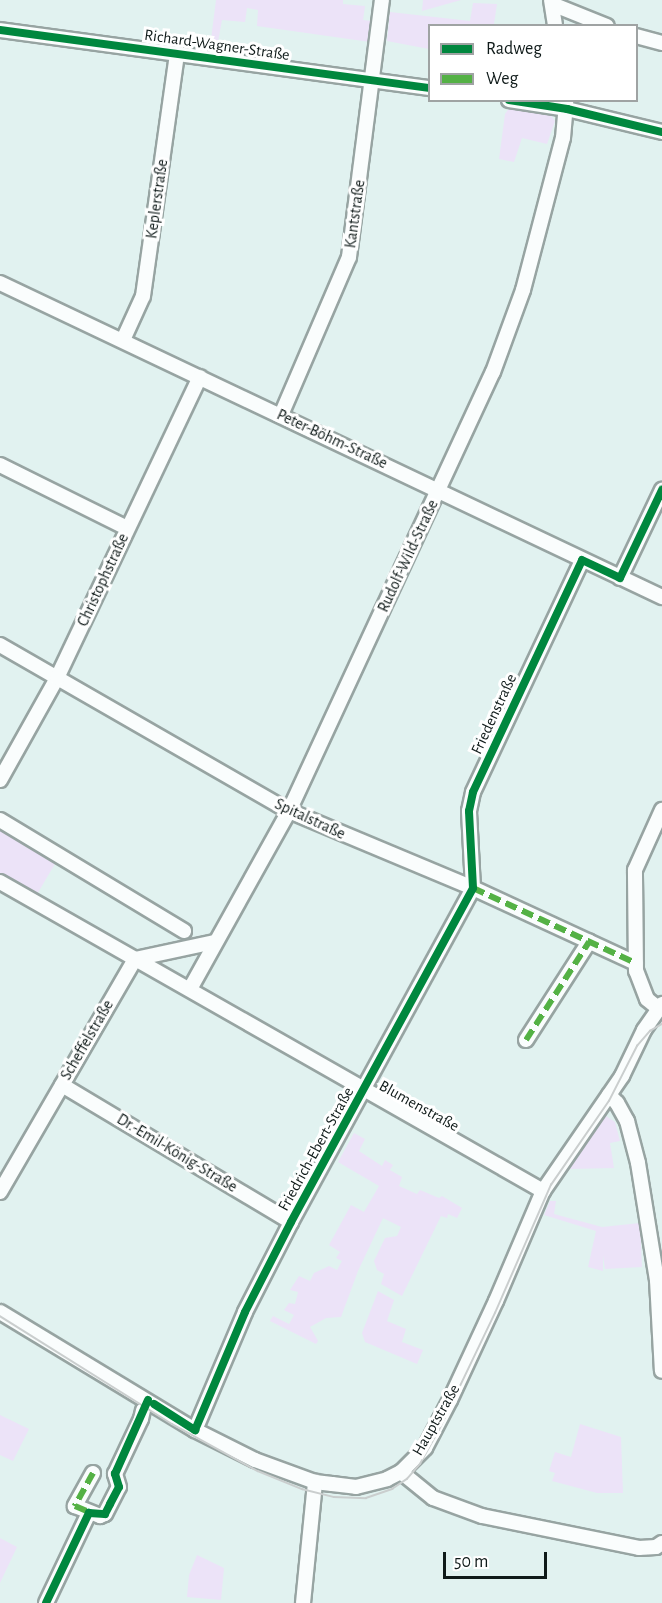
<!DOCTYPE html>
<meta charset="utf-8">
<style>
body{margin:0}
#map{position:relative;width:662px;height:1603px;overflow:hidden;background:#e1f2f0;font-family:"Alegreya Sans",sans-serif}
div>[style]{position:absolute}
.green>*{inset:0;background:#ece3f8}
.roads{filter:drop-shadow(2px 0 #97a4a2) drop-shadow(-2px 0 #97a4a2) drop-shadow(0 2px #97a4a2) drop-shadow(0 -2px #97a4a2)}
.minor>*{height:14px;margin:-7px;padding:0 7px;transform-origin:7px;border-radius:7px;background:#fafdfd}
.tram>*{height:1.5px;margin:-0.75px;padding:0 0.75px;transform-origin:0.75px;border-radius:0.75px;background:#cacece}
.quiet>*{height:6px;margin-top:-3px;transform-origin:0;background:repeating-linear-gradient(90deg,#54b145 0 12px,transparent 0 18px)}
.cycleway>*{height:8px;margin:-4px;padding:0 4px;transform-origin:4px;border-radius:4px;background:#00873e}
span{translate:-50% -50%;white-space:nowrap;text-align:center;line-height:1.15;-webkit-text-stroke:6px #fff;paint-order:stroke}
.street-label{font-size:16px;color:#0f1a19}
.legend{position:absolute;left:428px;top:24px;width:210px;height:78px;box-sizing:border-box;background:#fff;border:2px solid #9fa3a3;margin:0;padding:8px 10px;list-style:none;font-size:18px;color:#0f1a19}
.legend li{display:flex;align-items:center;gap:12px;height:30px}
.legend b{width:30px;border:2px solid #9fa3a3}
.scale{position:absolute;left:443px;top:1552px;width:104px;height:27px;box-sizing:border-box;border:3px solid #0f1a19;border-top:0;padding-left:8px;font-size:18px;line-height:21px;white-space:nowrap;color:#0f1a19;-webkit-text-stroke:4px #fff;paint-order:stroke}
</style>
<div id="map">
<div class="green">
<i style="clip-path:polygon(216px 0,343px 0,343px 4px,365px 6px,363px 20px,372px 21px,370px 42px,257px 26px,258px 10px,247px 8px,245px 22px,222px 20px,217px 47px,210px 47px)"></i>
<i style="clip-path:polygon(423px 0,461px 0,422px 11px)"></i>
<i style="clip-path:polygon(473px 3px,497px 4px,494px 24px,430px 26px,429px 49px,387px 41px,390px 12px,470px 21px)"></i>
<i style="clip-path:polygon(510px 107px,549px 113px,555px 121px,547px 144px,522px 138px,514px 162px,499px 159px,505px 114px)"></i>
<i style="clip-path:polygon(0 830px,56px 862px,36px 896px,0 875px)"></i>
<i style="clip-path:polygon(606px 1116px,615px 1122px,620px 1141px,610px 1143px,614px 1168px,569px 1169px)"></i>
<i style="clip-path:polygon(354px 1133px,365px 1139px,359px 1151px,382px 1166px,385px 1160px,393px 1165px,390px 1170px,402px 1177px,399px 1186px,417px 1194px,420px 1190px,439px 1198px,442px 1196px,462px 1208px,457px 1218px,448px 1214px,447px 1218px,441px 1216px,402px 1296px,381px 1284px,384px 1274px,377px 1270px,374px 1261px,385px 1238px,397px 1236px,401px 1227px,383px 1218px,358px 1271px,341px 1317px,326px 1318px,310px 1327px,318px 1341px,316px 1344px,270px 1321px,273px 1316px,289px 1324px,294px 1315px,284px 1310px,289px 1303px,295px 1304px,298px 1292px,290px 1290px,299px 1276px,310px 1281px,314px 1273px,329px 1266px,337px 1270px,342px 1261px,336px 1258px,340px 1252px,329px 1245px,351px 1205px,364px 1212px,379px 1186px,338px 1162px)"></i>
<i style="clip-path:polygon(550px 1201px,556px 1201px,554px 1214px,602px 1227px,640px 1223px,642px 1267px,605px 1269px,603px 1255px,603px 1271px,588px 1267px,596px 1231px,544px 1215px)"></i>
<i style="clip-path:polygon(378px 1291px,394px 1300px,387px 1321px,406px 1329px,402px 1342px,423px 1350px,417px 1364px,365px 1342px,362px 1333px)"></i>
<i style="clip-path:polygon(0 1415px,29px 1429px,13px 1461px,0 1455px)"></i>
<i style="clip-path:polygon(580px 1424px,621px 1437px,623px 1493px,597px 1493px,552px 1481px,555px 1473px,549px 1471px,555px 1452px,571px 1457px)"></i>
<i style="clip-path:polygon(0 1538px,17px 1547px,0 1583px)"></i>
<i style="clip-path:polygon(197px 1555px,224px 1568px,221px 1600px,187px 1597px,189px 1575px)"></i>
</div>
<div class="roads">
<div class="minor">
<i style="left:551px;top:0;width:26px;rotate:81deg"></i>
<i style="left:552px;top:4px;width:59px;rotate:21.8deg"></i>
<i style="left:0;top:30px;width:434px;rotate:7.7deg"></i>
<i style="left:636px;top:36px;width:27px;rotate:15deg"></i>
<i style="left:509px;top:100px;width:59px;rotate:8.8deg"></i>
<i style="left:567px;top:109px;width:98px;rotate:13.6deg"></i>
<i style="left:0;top:283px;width:733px;rotate:25.38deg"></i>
<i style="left:123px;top:340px;width:48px;rotate:-65.6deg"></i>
<i style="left:143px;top:296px;width:245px;rotate:-82deg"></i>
<i style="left:281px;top:415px;width:172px;rotate:-66.7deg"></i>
<i style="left:349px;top:257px;width:259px;rotate:-82.7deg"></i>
<i style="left:0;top:465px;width:142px;rotate:26.4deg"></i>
<i style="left:620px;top:578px;width:98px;rotate:-64.5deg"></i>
<i style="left:0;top:645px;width:333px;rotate:29.9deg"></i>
<i style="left:289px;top:811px;width:199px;rotate:22.7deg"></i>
<i style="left:473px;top:888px;width:179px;rotate:24.8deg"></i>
<i style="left:0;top:780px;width:117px;rotate:-60.8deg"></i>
<i style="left:57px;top:678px;width:333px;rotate:-64.6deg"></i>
<i style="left:0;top:820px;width:215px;rotate:31.1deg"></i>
<i style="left:0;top:882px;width:625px;rotate:29.64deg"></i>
<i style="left:473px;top:888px;width:77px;rotate:-93deg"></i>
<i style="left:469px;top:811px;width:19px;rotate:-78deg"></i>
<i style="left:473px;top:792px;width:256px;rotate:-64.8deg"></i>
<i style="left:190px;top:989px;width:204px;rotate:-60.9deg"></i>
<i style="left:289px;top:811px;width:484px;rotate:-65.1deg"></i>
<i style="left:493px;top:372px;width:87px;rotate:-69.9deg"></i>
<i style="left:523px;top:290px;width:157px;rotate:-75.3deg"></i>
<i style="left:563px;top:138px;width:38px;rotate:-85deg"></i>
<i style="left:658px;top:1008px;width:14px;rotate:-141deg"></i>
<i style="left:647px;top:999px;width:30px;rotate:-111deg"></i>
<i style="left:636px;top:971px;width:101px;rotate:-90.6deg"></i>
<i style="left:635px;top:870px;width:66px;rotate:-65.8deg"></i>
<i style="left:526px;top:1040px;width:117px;rotate:-57.3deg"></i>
<i style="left:62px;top:1085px;width:267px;rotate:30.9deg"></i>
<i style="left:609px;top:1095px;width:11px;rotate:45deg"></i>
<i style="left:617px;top:1103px;width:21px;rotate:61deg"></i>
<i style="left:627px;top:1121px;width:43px;rotate:75.3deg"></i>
<i style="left:638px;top:1163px;width:119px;rotate:80.8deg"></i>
<i style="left:657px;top:1280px;width:91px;rotate:86.9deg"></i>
<i style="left:0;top:1192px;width:269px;rotate:-59.9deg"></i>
<i style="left:135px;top:959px;width:81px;rotate:-12.1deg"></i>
<i style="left:0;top:1312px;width:228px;rotate:31.2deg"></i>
<i style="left:195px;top:1430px;width:67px;rotate:26.6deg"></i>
<i style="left:255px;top:1460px;width:64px;rotate:20.1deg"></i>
<i style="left:315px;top:1482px;width:17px;rotate:7deg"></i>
<i style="left:332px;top:1484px;width:24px;rotate:7deg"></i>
<i style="left:356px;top:1487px;width:32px;rotate:-14deg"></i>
<i style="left:387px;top:1479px;width:16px;rotate:-27deg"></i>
<i style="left:401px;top:1472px;width:34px;rotate:-45deg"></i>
<i style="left:425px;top:1448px;width:54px;rotate:-62.5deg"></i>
<i style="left:450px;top:1400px;width:109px;rotate:-65.1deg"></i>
<i style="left:496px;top:1301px;width:120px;rotate:-66.9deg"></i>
<i style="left:543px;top:1191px;width:140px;rotate:-55.5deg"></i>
<i style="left:622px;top:1076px;width:51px;rotate:-64.4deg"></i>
<i style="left:644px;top:1030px;width:32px;rotate:-55deg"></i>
<i style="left:195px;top:1430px;width:128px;rotate:-67deg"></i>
<i style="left:245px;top:1312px;width:101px;rotate:-62.9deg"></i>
<i style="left:291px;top:1222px;width:380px;rotate:-61.4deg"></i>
<i style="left:401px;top:1472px;width:41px;rotate:39.1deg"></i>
<i style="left:433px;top:1498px;width:52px;rotate:20.2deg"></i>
<i style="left:482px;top:1516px;width:160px;rotate:11.5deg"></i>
<i style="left:639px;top:1548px;width:17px;rotate:-3deg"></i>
<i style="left:656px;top:1547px;width:7px;rotate:-34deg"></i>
<i style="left:93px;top:1473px;width:38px;rotate:119deg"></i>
<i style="left:75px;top:1506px;width:27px;rotate:22deg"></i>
<i style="left:100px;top:1516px;width:5px;rotate:-22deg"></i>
<i style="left:105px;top:1514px;width:30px;rotate:-63deg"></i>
<i style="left:119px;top:1487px;width:14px;rotate:-107deg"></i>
<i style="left:115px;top:1474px;width:61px;rotate:-64.7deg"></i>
<i style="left:141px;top:1419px;width:9px;rotate:-77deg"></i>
<i style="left:46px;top:1603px;width:100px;rotate:-64.5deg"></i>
<i style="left:303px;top:1603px;width:122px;rotate:-84.3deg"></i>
</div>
</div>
<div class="tram">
<i style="left:0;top:1316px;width:203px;rotate:32.1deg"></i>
<i style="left:172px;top:1424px;width:98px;rotate:28.7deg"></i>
<i style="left:258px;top:1471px;width:48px;rotate:22.2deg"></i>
<i style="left:302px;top:1489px;width:33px;rotate:14deg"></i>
<i style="left:334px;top:1497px;width:32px;rotate:2deg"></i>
<i style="left:366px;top:1498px;width:28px;rotate:-19deg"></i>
<i style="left:392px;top:1489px;width:18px;rotate:-34deg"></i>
<i style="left:407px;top:1479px;width:20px;rotate:-49deg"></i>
<i style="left:420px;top:1464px;width:37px;rotate:-61deg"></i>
<i style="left:438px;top:1432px;width:132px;rotate:-64.4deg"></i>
<i style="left:495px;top:1313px;width:140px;rotate:-66.4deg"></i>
<i style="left:551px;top:1185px;width:102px;rotate:-55.4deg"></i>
<i style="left:609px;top:1101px;width:62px;rotate:-63deg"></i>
<i style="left:637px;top:1046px;width:20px;rotate:-49deg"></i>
<i style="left:650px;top:1031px;width:14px;rotate:-30deg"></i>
</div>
<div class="quiet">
<i style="left:473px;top:888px;width:179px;rotate:24.8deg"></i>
<i style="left:526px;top:1040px;width:117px;rotate:-57.3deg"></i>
<i style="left:93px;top:1473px;width:38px;rotate:119deg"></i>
<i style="left:75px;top:1506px;width:21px;rotate:23deg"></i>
</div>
<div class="cycleway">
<i style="left:0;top:30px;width:434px;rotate:7.7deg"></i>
<i style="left:509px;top:100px;width:59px;rotate:8.8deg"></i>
<i style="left:567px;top:109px;width:98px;rotate:13.6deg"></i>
<i style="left:154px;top:1404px;width:49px;rotate:32.4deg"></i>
<i style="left:195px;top:1430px;width:128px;rotate:-67deg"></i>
<i style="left:245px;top:1312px;width:101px;rotate:-62.9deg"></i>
<i style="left:291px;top:1222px;width:380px;rotate:-61.4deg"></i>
<i style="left:473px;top:888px;width:77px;rotate:-93deg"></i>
<i style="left:469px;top:811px;width:19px;rotate:-78deg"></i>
<i style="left:473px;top:792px;width:256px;rotate:-64.8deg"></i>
<i style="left:582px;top:560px;width:42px;rotate:25.3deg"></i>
<i style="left:620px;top:578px;width:98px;rotate:-64.5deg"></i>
<i style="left:46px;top:1603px;width:100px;rotate:-64.5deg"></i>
<i style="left:89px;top:1513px;width:16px;rotate:4deg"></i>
<i style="left:105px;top:1514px;width:11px;rotate:-63deg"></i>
<i style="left:110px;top:1504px;width:19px;rotate:-62deg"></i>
<i style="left:119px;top:1487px;width:14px;rotate:-107deg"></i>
<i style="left:115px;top:1474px;width:81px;rotate:-66deg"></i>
</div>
<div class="street-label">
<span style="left:217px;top:45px;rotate:8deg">Richard-Wagner-Straße</span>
<span style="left:157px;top:199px;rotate:-82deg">Keplerstraße</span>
<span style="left:355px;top:214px;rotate:-82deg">Kantstraße</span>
<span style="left:332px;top:439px;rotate:25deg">Peter-Böhm-Straße</span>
<span style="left:408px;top:556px;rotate:-65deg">Rudolf-Wild-Straße</span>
<span style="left:103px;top:580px;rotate:-65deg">Christophstraße</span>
<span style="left:494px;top:714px;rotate:-65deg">Friedenstraße</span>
<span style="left:310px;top:819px;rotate:25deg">Spitalstraße</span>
<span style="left:87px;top:1040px;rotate:-60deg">Scheffelstraße</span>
<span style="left:419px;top:1106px;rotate:29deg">Blumenstraße</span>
<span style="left:316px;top:1149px;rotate:-61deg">Friedrich-Ebert-Straße</span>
<span style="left:177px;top:1153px;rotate:31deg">Dr.-Emil-König-Straße</span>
<span style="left:436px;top:1420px;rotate:-60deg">Hauptstraße</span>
</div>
<ul class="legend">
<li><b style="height:8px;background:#00873e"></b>Radweg</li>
<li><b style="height:8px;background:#54b145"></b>Weg</li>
</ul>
<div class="scale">50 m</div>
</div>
